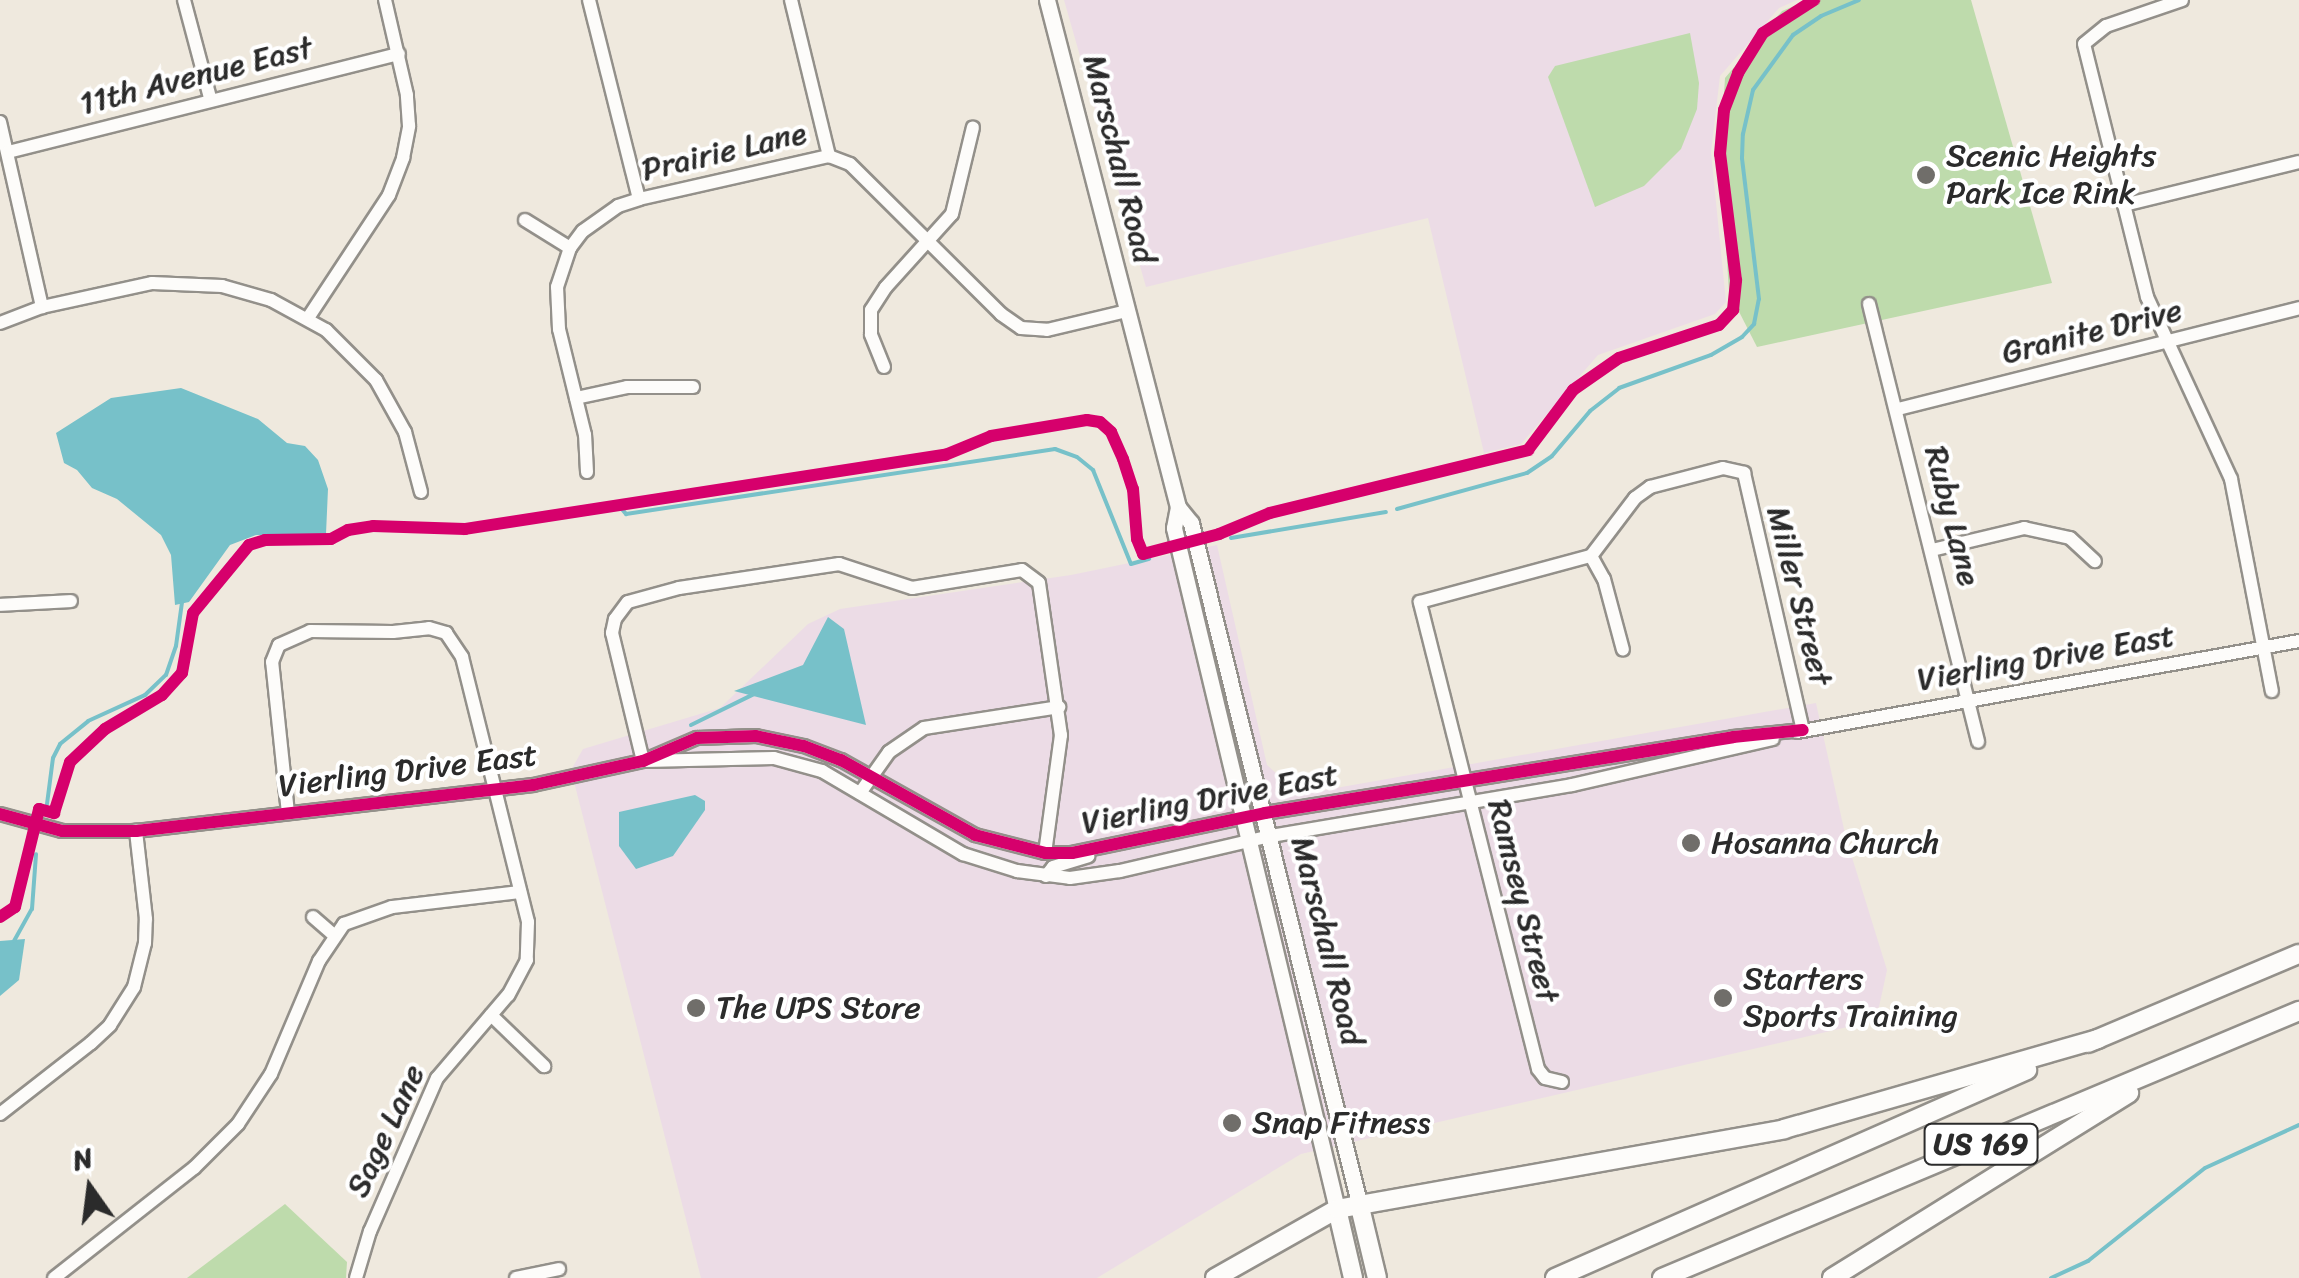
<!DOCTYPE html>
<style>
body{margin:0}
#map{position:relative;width:2299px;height:1278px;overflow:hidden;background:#efe9de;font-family:Sriracha,sans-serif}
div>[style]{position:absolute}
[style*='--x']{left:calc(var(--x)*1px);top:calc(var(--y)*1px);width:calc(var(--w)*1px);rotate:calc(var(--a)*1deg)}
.built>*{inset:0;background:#ecdce6}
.green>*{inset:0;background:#bedbac}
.water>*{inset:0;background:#77c1c9}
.stream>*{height:4px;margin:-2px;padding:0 2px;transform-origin:2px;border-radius:2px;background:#77c1c9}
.roads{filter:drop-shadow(2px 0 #93908a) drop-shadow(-2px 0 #93908a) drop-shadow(0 2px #93908a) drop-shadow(0 -2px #93908a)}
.minor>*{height:12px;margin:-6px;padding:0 6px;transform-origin:6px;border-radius:6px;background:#fdfcfa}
.major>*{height:15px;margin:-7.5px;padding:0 7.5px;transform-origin:7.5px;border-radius:7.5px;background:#fdfcfa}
.highway>*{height:18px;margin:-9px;padding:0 9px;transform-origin:9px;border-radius:9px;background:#fdfcfa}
.cycleway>*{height:12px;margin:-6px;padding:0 6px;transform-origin:6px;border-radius:6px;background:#d6006c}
.dots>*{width:28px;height:28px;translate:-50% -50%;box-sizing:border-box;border:5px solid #fff;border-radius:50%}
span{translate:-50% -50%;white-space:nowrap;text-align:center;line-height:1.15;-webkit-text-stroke:8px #fff;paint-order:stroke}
.shield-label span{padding:2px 8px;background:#fff;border:2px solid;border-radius:8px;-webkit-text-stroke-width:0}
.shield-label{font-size:30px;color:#2b2b2b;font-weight:700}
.street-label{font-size:32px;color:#2b2b2b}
.poi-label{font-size:32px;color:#2b2b2b}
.left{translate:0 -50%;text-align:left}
.north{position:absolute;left:40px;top:1138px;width:100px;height:100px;-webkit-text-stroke:8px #fff;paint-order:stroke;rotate:346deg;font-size:28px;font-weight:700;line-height:40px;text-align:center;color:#2b2b2b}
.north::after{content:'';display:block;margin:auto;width:35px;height:45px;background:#2b2b2b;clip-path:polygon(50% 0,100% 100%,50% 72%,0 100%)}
</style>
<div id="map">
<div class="built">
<div style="clip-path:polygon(1064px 0,1797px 0,1779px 8px,1720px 76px,1711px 152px,1726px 302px,1715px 314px,1598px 355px,1521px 444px,1484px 453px,1428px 218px,1146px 287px)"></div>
<div style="clip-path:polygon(1217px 545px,1267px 765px,1290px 786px,1319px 791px,1816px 703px,1846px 838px,1887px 970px,1879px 1007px,1856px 1025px,1301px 1154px,1097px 1278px,701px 1278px,571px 770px,583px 749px,720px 708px,808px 624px,840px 609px,1071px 575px)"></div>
</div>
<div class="green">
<div style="clip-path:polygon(1809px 0,1971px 0,2052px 283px,1757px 347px,1729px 292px,1720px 154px,1725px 78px,1782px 11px)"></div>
<div style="clip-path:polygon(1690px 33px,1699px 83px,1697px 109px,1681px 149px,1644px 186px,1595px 207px,1548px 77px,1555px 66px)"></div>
<div style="clip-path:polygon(285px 1204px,347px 1262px,346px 1278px,187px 1278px)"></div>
</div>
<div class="water">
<div style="clip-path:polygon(181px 388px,258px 419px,287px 443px,305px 446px,318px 460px,328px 489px,326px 534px,256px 535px,230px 545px,189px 602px,175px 605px,171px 555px,161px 535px,117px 499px,92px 488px,77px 470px,64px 463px,56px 433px,111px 398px)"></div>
<div style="clip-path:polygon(828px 617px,844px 629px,866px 725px,734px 691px,803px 665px)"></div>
<div style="clip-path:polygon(695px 795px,705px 801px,705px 810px,673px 856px,636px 869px,619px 846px,619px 812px)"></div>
<div style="clip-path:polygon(25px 939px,19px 980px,0 996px,0 941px)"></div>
</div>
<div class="stream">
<div style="--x:621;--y:508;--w:8;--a:50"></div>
<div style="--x:626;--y:514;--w:434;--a:-8.6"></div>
<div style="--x:1055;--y:449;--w:23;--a:20"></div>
<div style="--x:1077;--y:457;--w:21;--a:39"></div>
<div style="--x:1093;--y:470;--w:101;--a:68"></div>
<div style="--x:1131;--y:564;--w:19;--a:-16"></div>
<div style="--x:1397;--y:509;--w:135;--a:-15.5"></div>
<div style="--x:1527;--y:473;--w:30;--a:-34"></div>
<div style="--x:1552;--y:456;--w:59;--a:-49.8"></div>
<div style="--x:1590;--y:411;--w:37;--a:-38"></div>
<div style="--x:1619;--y:388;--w:98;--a:-19.7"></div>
<div style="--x:1711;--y:355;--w:36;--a:-30"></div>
<div style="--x:1742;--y:337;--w:18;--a:-47"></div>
<div style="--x:1754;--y:324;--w:25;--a:-79"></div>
<div style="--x:1759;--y:299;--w:142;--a:-96.9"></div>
<div style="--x:1742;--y:158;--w:24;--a:-88"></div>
<div style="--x:1743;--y:134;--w:45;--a:-77.2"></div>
<div style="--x:1753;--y:90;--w:68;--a:-54"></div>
<div style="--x:1793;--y:35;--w:34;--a:-34"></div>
<div style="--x:1821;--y:16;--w:41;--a:-22.8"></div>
<div style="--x:1231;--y:538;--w:157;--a:-9.5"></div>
<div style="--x:691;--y:725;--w:70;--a:-26.2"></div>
<div style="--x:47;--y:804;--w:46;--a:-82.6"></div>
<div style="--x:53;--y:758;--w:16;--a:-63"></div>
<div style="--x:60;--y:744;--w:36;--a:-39"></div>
<div style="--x:88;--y:721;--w:63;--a:-24.5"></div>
<div style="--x:145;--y:695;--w:29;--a:-44"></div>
<div style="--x:166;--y:675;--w:31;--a:-71"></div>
<div style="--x:176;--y:646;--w:44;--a:-82.2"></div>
<div style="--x:14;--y:941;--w:37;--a:-61"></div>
<div style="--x:32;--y:909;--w:55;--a:-85.8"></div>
<div style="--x:2051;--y:1278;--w:41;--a:-24.7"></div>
<div style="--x:2088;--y:1261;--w:149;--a:-38.5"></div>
<div style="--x:2205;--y:1168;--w:103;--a:-24.6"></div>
</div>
<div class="roads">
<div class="minor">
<div style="--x:184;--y:0;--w:101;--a:75.1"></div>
<div style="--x:589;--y:0;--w:205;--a:75.9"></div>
<div style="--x:791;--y:0;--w:161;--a:76.3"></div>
<div style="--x:2182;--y:0;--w:80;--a:161.1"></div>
<div style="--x:2106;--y:26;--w:28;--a:141"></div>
<div style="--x:2084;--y:44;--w:261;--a:76"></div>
<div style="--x:2147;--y:297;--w:200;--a:65.2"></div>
<div style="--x:2231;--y:479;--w:216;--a:79.1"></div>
<div style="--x:0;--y:122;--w:190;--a:77.2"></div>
<div style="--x:8;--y:152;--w:403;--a:-14.1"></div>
<div style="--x:2124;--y:205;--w:180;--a:-13.8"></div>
<div style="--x:525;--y:220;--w:53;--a:31.9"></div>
<div style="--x:1869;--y:304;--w:451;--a:76"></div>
<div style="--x:308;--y:318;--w:147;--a:-56.6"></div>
<div style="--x:389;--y:195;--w:40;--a:-69"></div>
<div style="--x:403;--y:158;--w:33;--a:-79"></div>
<div style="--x:409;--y:126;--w:31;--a:-94"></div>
<div style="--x:407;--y:95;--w:98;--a:-103"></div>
<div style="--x:0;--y:323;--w:45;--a:-20.9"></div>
<div style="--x:42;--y:307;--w:113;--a:-12.3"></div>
<div style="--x:152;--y:283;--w:70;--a:2.5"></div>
<div style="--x:222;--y:286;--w:51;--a:15.9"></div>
<div style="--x:271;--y:300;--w:63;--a:28.6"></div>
<div style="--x:326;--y:330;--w:71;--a:45"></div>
<div style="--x:376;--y:380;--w:60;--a:60.9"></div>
<div style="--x:405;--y:432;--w:62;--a:75.1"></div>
<div style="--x:884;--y:367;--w:35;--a:-112"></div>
<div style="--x:871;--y:334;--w:24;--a:-90"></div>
<div style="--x:871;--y:310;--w:27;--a:-57"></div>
<div style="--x:886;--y:287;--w:98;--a:-47.9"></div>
<div style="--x:952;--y:214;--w:89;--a:-76.4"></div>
<div style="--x:576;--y:398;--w:52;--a:-12.2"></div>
<div style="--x:627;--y:387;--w:66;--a:0"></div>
<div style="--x:1898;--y:409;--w:414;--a:-14.1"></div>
<div style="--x:587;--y:472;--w:37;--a:-93"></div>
<div style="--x:585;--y:435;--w:109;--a:-103.8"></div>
<div style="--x:559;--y:329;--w:42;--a:-92.7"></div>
<div style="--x:557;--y:287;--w:41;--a:-71.6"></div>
<div style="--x:570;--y:248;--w:21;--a:-53"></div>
<div style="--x:583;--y:231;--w:43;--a:-35.5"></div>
<div style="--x:618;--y:206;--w:22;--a:-18"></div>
<div style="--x:639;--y:199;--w:195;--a:-12.8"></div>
<div style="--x:829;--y:156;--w:22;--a:21"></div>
<div style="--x:850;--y:164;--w:213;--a:44.8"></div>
<div style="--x:1001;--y:314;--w:24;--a:35"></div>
<div style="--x:1021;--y:328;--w:26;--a:4"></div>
<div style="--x:1047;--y:330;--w:82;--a:-13.4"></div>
<div style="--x:1932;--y:550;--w:95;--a:-13.4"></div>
<div style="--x:2024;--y:528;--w:47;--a:12.3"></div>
<div style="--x:2070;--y:538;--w:34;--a:43"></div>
<div style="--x:1591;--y:556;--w:26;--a:61"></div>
<div style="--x:1604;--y:579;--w:73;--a:75"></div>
<div style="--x:0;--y:605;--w:71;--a:-3.2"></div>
<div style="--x:1797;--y:732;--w:510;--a:-10.27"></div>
<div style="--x:643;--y:761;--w:132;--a:-103.6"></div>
<div style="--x:612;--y:633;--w:14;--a:-78"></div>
<div style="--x:615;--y:619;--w:21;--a:-53"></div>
<div style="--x:628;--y:602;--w:53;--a:-15.4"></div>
<div style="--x:679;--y:588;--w:162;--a:-8.5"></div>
<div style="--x:839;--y:564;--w:77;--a:18.2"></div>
<div style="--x:912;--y:588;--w:111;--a:-9.3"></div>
<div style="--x:1022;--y:570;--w:21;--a:37"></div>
<div style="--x:1039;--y:583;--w:154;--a:81.8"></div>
<div style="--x:1061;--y:735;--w:119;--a:97.7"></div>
<div style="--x:645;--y:761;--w:129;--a:-1.3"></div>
<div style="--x:774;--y:758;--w:50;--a:15.2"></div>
<div style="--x:822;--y:771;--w:164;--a:30.5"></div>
<div style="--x:963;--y:854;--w:57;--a:17.5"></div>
<div style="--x:1017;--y:871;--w:53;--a:7.5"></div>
<div style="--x:1070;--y:878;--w:50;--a:-8"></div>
<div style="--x:1120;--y:871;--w:155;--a:-13.1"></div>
<div style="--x:1271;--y:836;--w:305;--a:-9.6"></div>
<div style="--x:1572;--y:785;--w:206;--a:-12.9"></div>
<div style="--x:860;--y:793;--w:50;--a:-54.7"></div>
<div style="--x:889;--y:752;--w:42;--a:-34.4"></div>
<div style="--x:924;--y:728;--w:137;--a:-8.8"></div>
<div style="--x:288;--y:813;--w:152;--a:-96"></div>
<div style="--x:272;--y:662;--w:18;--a:-68"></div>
<div style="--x:279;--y:645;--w:34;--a:-24"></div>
<div style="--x:310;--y:631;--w:83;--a:0.7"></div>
<div style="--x:393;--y:632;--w:36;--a:-6"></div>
<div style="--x:429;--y:628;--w:18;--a:16"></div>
<div style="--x:446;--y:633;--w:29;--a:56"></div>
<div style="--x:462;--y:657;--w:273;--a:76"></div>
<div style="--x:528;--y:922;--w:38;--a:92"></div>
<div style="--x:527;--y:960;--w:40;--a:118"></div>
<div style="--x:508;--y:995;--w:109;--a:130.5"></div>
<div style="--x:437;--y:1078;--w:167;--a:113.6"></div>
<div style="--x:370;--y:1231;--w:49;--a:106.6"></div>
<div style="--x:0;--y:814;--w:64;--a:15.3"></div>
<div style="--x:62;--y:831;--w:74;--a:0"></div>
<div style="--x:136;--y:831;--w:400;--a:-6.6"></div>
<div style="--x:533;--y:785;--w:113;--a:-12.3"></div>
<div style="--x:643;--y:761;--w:59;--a:-23.1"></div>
<div style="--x:697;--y:738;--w:59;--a:-1.9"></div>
<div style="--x:756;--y:736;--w:49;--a:11.8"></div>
<div style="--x:804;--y:746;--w:40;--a:21"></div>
<div style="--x:841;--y:760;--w:154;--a:29.2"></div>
<div style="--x:975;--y:835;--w:72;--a:14.4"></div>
<div style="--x:1045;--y:853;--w:27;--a:0"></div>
<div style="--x:1072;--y:853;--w:197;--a:-11.7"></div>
<div style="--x:1265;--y:813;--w:474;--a:-9.2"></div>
<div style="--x:1733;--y:737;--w:70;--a:-5.7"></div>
<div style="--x:1046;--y:876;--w:11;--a:-52"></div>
<div style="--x:1053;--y:867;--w:37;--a:-17"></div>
<div style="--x:313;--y:917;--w:28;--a:41"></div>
<div style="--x:491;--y:1015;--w:74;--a:43.9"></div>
<div style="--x:1562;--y:1082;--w:17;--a:-167"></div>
<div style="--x:1545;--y:1078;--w:11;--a:-128"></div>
<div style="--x:1538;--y:1069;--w:482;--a:-104.2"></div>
<div style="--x:1420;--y:602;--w:177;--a:-15.1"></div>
<div style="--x:1591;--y:556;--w:73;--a:-52.8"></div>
<div style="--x:1635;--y:498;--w:19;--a:-36"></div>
<div style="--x:1650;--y:487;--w:75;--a:-14.6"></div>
<div style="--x:1723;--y:468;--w:22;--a:13"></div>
<div style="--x:1744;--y:473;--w:264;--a:77.1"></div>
<div style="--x:0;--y:1114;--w:115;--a:-38"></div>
<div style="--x:91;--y:1043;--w:26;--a:-43"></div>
<div style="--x:110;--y:1025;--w:45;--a:-57.7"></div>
<div style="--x:134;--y:987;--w:45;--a:-76"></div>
<div style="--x:145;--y:943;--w:24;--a:-88"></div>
<div style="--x:146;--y:919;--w:89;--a:-96.5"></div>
<div style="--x:54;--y:1278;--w:178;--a:-38.2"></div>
<div style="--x:194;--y:1168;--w:62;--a:-45"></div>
<div style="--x:238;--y:1124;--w:60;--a:-56.6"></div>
<div style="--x:271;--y:1074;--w:123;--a:-67"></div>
<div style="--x:319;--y:961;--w:45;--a:-56"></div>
<div style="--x:344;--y:924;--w:51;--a:-19.5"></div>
<div style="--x:392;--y:907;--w:129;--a:-6.7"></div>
<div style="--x:516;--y:1278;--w:44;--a:-11.8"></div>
</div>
<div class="major">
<div style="--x:1047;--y:0;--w:524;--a:75.51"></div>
<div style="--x:1178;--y:507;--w:21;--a:51"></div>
<div style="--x:1191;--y:523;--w:700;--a:76.12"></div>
<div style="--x:1178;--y:507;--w:21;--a:101"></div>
<div style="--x:1174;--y:528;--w:700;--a:76.54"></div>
</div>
<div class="highway">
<div style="--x:2088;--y:1043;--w:229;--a:-22.9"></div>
<div style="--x:1359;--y:1203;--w:77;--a:76.5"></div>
<div style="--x:1337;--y:1209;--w:71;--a:76.9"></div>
<div style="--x:1215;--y:1278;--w:140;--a:-29.5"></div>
<div style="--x:1337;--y:1209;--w:454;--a:-10.1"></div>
<div style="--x:1784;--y:1129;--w:327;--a:-16"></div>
<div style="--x:1555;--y:1278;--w:516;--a:-23.78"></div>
<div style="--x:1662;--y:1278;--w:691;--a:-22.74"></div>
<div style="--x:1832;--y:1278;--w:350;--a:-31.9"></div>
</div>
</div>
<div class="cycleway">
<div style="--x:0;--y:814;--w:64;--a:15.3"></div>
<div style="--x:62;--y:831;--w:74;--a:0"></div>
<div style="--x:136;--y:831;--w:400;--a:-6.6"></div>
<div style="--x:533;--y:785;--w:113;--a:-12.3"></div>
<div style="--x:643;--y:761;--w:59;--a:-23.1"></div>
<div style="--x:697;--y:738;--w:59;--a:-1.9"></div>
<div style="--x:756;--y:736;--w:49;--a:11.8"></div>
<div style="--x:804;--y:746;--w:40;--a:21"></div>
<div style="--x:841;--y:760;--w:154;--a:29.2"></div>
<div style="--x:975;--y:835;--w:72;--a:14.4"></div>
<div style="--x:1045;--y:853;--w:27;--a:0"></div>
<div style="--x:1072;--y:853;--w:197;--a:-11.7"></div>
<div style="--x:1265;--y:813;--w:474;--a:-9.2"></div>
<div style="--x:1733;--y:737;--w:70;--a:-5.7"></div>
<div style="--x:0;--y:917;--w:18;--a:-34"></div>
<div style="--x:15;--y:907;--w:101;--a:-76.2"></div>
<div style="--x:39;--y:809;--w:16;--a:15"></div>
<div style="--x:54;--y:813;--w:53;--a:-72.6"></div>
<div style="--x:70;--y:762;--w:48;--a:-43.3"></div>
<div style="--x:105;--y:729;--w:66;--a:-30.8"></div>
<div style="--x:162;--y:695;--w:30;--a:-48"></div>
<div style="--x:182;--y:673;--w:61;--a:-79.6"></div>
<div style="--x:193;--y:613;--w:88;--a:-50.5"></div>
<div style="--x:249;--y:545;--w:17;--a:-17"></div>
<div style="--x:265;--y:540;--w:66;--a:-0.9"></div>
<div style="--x:331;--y:539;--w:19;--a:-28"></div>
<div style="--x:348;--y:530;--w:25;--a:-9"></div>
<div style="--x:373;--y:526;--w:92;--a:1.9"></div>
<div style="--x:465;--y:529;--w:486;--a:-8.8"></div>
<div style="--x:945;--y:455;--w:50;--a:-22.4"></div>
<div style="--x:991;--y:436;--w:97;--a:-9.5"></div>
<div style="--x:1087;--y:420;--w:13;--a:9"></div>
<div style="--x:1100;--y:422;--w:15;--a:42"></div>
<div style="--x:1111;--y:432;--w:30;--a:66"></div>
<div style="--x:1123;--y:459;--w:32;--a:72"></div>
<div style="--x:1133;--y:489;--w:50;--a:85.4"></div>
<div style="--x:1137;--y:539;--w:16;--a:68"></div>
<div style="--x:1143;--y:554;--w:79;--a:-14.7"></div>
<div style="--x:1219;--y:534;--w:55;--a:-22.4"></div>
<div style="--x:1270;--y:513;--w:266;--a:-13.7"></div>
<div style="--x:1528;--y:450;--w:75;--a:-53.1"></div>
<div style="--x:1573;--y:390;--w:56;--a:-34.8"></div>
<div style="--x:1619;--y:358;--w:105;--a:-18.3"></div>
<div style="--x:1719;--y:325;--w:21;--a:-47"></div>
<div style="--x:1733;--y:310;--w:30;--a:-84"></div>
<div style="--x:1736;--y:280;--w:127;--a:-97.2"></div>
<div style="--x:1720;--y:154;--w:44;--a:-84.8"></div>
<div style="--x:1724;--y:110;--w:40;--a:-69"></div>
<div style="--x:1738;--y:73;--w:47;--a:-58"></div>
<div style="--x:1763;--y:33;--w:61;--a:-32.9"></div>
</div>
<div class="dots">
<div style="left:1926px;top:175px;background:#706e6a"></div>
<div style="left:1691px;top:843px;background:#706e6a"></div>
<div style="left:1723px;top:998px;background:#706e6a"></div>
<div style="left:696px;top:1008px;background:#706e6a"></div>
<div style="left:1232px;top:1123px;background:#706e6a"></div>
</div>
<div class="shield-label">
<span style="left:1981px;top:1144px">US 169</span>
</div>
<div class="street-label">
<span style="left:196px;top:76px;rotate:-14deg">11th Avenue East</span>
<span style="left:724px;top:152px;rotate:-13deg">Prairie Lane</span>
<span style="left:1119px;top:159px;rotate:76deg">Marschall Road</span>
<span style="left:2092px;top:332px;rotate:-14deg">Granite Drive</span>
<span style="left:1952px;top:516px;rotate:76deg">Ruby Lane</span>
<span style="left:1799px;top:596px;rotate:76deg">Miller Street</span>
<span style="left:2046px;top:658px;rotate:-10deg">Vierling Drive East</span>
<span style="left:408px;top:771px;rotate:-7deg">Vierling Drive East</span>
<span style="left:1210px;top:799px;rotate:-11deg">Vierling Drive East</span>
<span style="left:1523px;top:901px;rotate:76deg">Ramsey Street</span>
<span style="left:1327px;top:941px;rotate:76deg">Marschall Road</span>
<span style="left:386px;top:1131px;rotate:-65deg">Sage Lane</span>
</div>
<div class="poi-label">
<span class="left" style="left:1946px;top:175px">Scenic Heights<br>Park Ice Rink</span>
<span class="left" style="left:1711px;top:843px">Hosanna Church</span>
<span class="left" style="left:1743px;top:998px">Starters<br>Sports Training</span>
<span class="left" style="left:716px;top:1008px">The UPS Store</span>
<span class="left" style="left:1252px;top:1123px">Snap Fitness</span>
</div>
<div class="north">N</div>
</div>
